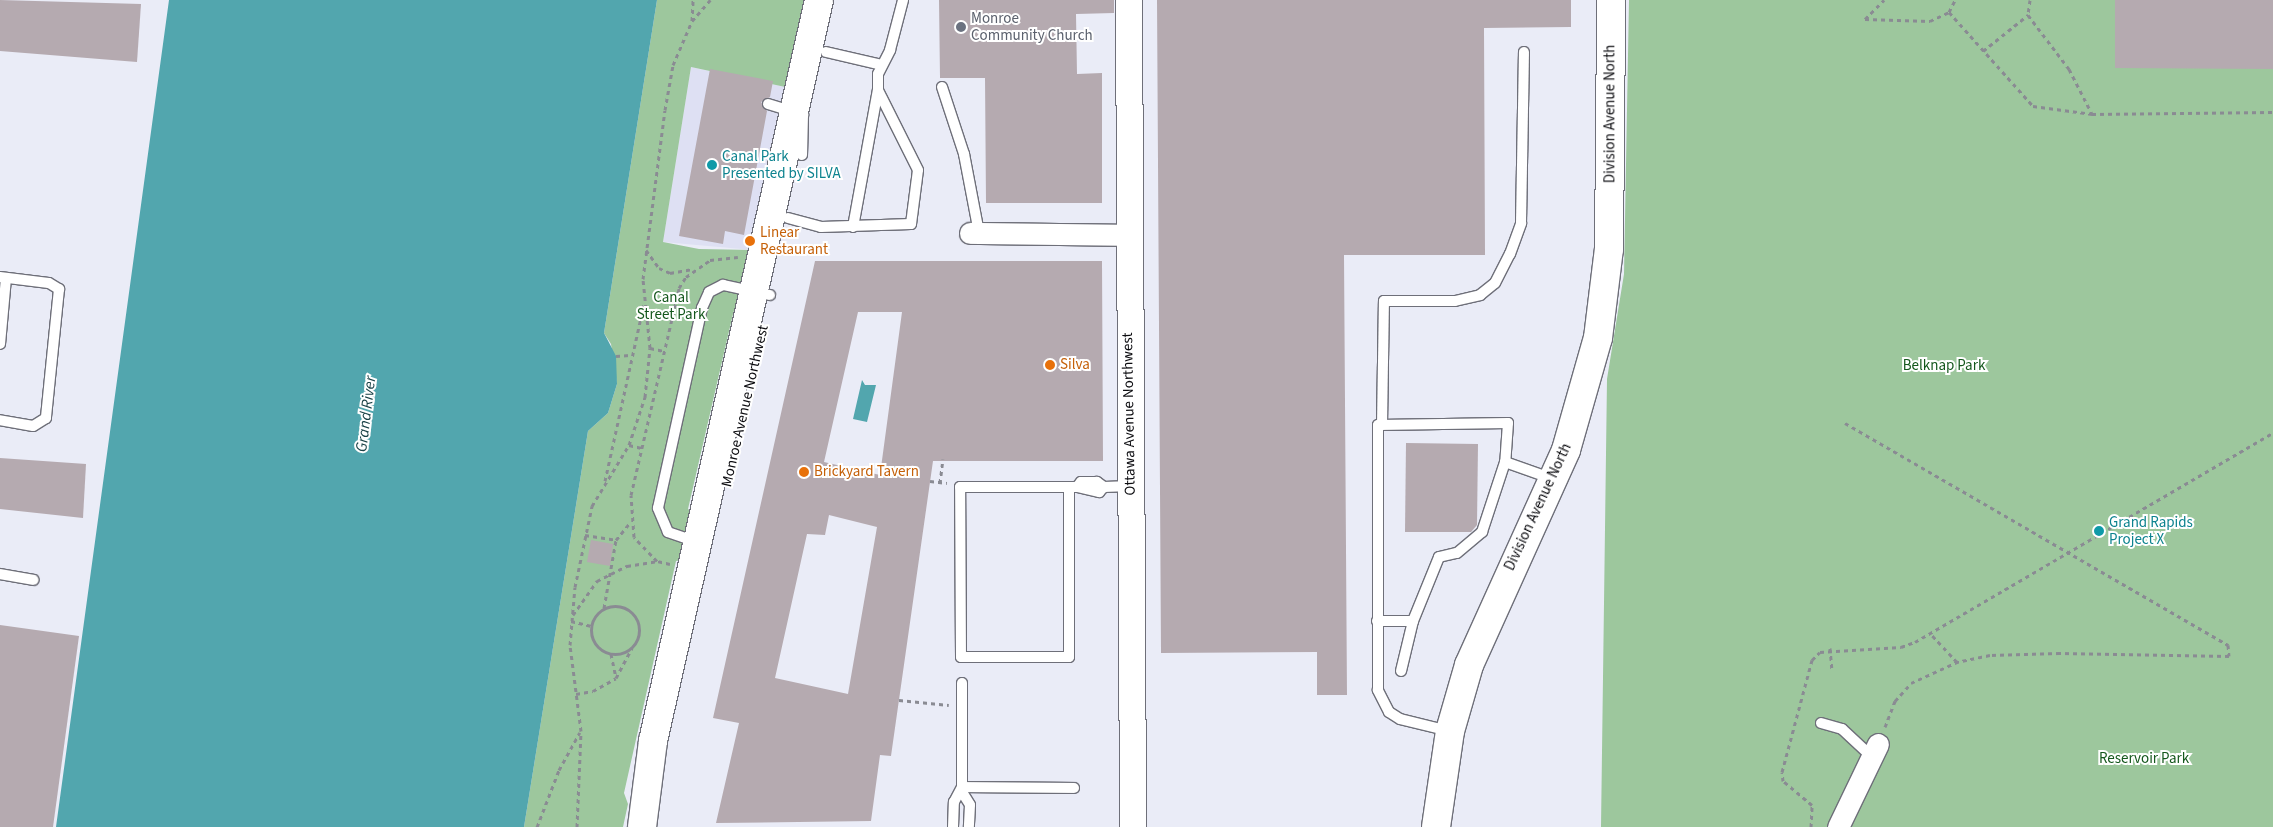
<!DOCTYPE html>
<style>
body{margin:0}
#map{position:relative;width:2273px;height:827px;overflow:hidden;background:#eaecf7;font-family:"Source Sans 3",sans-serif}
div>[style]{position:absolute}
[style*='--x']{left:calc(var(--x)*1px);top:calc(var(--y)*1px);width:calc(var(--w)*1px);rotate:calc(var(--a)*1deg)}
.built>*{inset:0;background:#dee0f3}
.green>*{inset:0;background:#9dc79d}
.water>*{inset:0;background:#52a6ae}
.building>*{inset:0;background:#b5aab0}
.path>*{height:3px;margin-top:-1.5px;transform-origin:0;background:repeating-linear-gradient(90deg,#8a8b93 0 4px,transparent 0 8px)}
.path>.ring{margin:-1.5px;padding:0;box-sizing:content-box;background:none;border:3px solid #8a8b93;border-radius:50%}
.roads{filter:drop-shadow(1px 0 #6e6f79) drop-shadow(-1px 0 #6e6f79) drop-shadow(0 1px #6e6f79) drop-shadow(0 -1px #6e6f79)}
.service>*{height:10px;margin:-5px;padding:0 5px;transform-origin:5px;border-radius:5px;background:#fff}
.minor>*{height:21px;margin:-10.5px;padding:0 10.5px;transform-origin:10.5px;border-radius:10.5px;background:#fff}
.tertiary>*{height:26px;margin:-13px;padding:0 13px;transform-origin:13px;border-radius:13px;background:#fff}
.secondary>*{height:28px;margin:-14px;padding:0 14px;transform-origin:14px;border-radius:14px;background:#fff}
.primary>*{height:28px;margin:-14px;padding:0 14px;transform-origin:14px;border-radius:14px;background:#fff}
.dots>*{width:14px;height:14px;translate:-50% -50%;box-sizing:border-box;border:2px solid #fff;border-radius:50%}
span{translate:-50% -50%;white-space:nowrap;text-align:center;line-height:1.15;-webkit-text-stroke:4px #fff;paint-order:stroke}
.worship-label{font-size:15px;color:#5b616d}
.left{translate:0 -50%;text-align:left}
.street-label{font-size:15px;color:#0c0c10}
.culture-label{font-size:15px;color:#0d838f}
.food-label{font-size:15px;color:#c56008}
.park-label{font-size:15px;color:#14571c}
.water-label{font-size:16px;color:#194145;font-style:italic}
</style>
<div id="map">
<div class="built">
<div style="clip-path:polygon(691px 67px,790px 88px,753px 250px,663px 242px)"></div>
</div>
<div class="green">
<div style="clip-path:polygon(657px 0,810px 0,790px 88px,691px 67px,663px 242px,699px 249px,753px 250px,733px 314px,688px 509px,693px 513px,683px 560px,676px 561px,624px 793px,628px 804px,623px 827px,524px 827px,588px 431px,608px 413px,617px 384px,611px 344px,604px 333px)"></div>
<div style="clip-path:polygon(1629px 0,2273px 0,2273px 827px,1601px 827px,1607px 379px,1624px 274px)"></div>
</div>
<div class="water">
<div style="clip-path:polygon(169px 0,657px 0,604px 333px,616px 356px,617px 384px,608px 413px,588px 431px,524px 827px,56px 827px)"></div>
<div style="clip-path:polygon(862px 380px,865px 385px,876px 385px,867px 422px,853px 419px)"></div>
</div>
<div class="building">
<div style="clip-path:polygon(0 0,141px 4px,137px 62px,0 51px)"></div>
<div style="clip-path:polygon(939px 0,1114px 0,1114px 13px,1076px 14px,1077px 74px,1102px 73px,1102px 203px,986px 203px,985px 78px,940px 78px)"></div>
<div style="clip-path:polygon(1157px 0,1571px 0,1571px 27px,1484px 28px,1485px 255px,1344px 255px,1347px 695px,1317px 695px,1317px 652px,1161px 653px)"></div>
<div style="clip-path:polygon(2115px 0,2273px 0,2273px 69px,2115px 68px)"></div>
<div style="clip-path:polygon(710px 69px,773px 81px,770px 97px,761px 102px,767px 111px,744px 235px,725px 231px,723px 244px,679px 236px)"></div>
<div style="clip-path:polygon(evenodd,815px 261px,1102px 261px,1103px 461px,933px 461px,891px 756px,880px 755px,871px 821px,716px 823px,739px 723px,713px 718px,815px 261px,858px 312px,902px 312px,880px 475px,824px 462px,858px 312px,815px 261px,829px 515px,877px 527px,848px 694px,775px 678px,807px 534px,825px 535px,829px 515px)"></div>
<div style="clip-path:polygon(1406px 443px,1478px 444px,1477px 525px,1471px 532px,1405px 532px)"></div>
<div style="clip-path:polygon(0 458px,86px 464px,83px 518px,0 509px)"></div>
<div style="clip-path:polygon(591px 540px,613px 544px,610px 566px,587px 562px)"></div>
<div style="clip-path:polygon(0 625px,79px 636px,53px 827px,0 827px)"></div>
</div>
<div class="path">
<div style="--x:2030;--y:0;--w:15;--a:98"></div>
<div style="--x:2028;--y:15;--w:68;--a:52.8"></div>
<div style="--x:2069;--y:69;--w:51;--a:62.9"></div>
<div style="--x:2092;--y:114;--w:181;--a:-0.6"></div>
<div style="--x:1949;--y:12;--w:126;--a:48.2"></div>
<div style="--x:2033;--y:106;--w:60;--a:7.7"></div>
<div style="--x:1865;--y:19;--w:65;--a:1.8"></div>
<div style="--x:1930;--y:21;--w:21;--a:-25"></div>
<div style="--x:1949;--y:12;--w:13;--a:-63"></div>
<div style="--x:1865;--y:19;--w:27;--a:-45"></div>
<div style="--x:692;--y:21;--w:21;--a:-87"></div>
<div style="--x:1983;--y:51;--w:58;--a:-38.7"></div>
<div style="--x:646;--y:250;--w:22;--a:54"></div>
<div style="--x:659;--y:268;--w:12;--a:24"></div>
<div style="--x:670;--y:273;--w:23;--a:-10"></div>
<div style="--x:650;--y:348;--w:14;--a:12"></div>
<div style="--x:616;--y:356;--w:14;--a:-4"></div>
<div style="--x:1845;--y:423;--w:443;--a:30.1"></div>
<div style="--x:2228;--y:645;--w:11;--a:85"></div>
<div style="--x:2229;--y:656;--w:169;--a:-179"></div>
<div style="--x:2060;--y:653;--w:70;--a:178.4"></div>
<div style="--x:1990;--y:655;--w:34;--a:168"></div>
<div style="--x:1957;--y:662;--w:38;--a:-133"></div>
<div style="--x:629;--y:445;--w:13;--a:13"></div>
<div style="--x:605;--y:481;--w:181;--a:-77.6"></div>
<div style="--x:930;--y:481;--w:17;--a:7"></div>
<div style="--x:940;--y:483;--w:24;--a:-83"></div>
<div style="--x:585;--y:535;--w:31;--a:9"></div>
<div style="--x:670;--y:564;--w:13;--a:-167"></div>
<div style="--x:657;--y:561;--w:33;--a:-134"></div>
<div style="--x:634;--y:537;--w:42;--a:-94.1"></div>
<div style="--x:631;--y:495;--w:212;--a:-76.9"></div>
<div style="--x:679;--y:288;--w:13;--a:-58"></div>
<div style="--x:686;--y:277;--w:29;--a:-35"></div>
<div style="--x:710;--y:260;--w:28;--a:-6"></div>
<div class="ring" style="left:591px;top:606px;width:45px;height:45px"></div>
<div style="--x:604;--y:608;--w:69;--a:-80"></div>
<div style="--x:616;--y:540;--w:22;--a:-51"></div>
<div style="--x:573;--y:615;--w:42;--a:-54.8"></div>
<div style="--x:597;--y:581;--w:34;--a:-27"></div>
<div style="--x:627;--y:566;--w:30;--a:-9"></div>
<div style="--x:571;--y:621;--w:21;--a:14"></div>
<div style="--x:1830;--y:648;--w:21;--a:85"></div>
<div style="--x:611;--y:654;--w:24;--a:78"></div>
<div style="--x:576;--y:694;--w:17;--a:-10"></div>
<div style="--x:593;--y:691;--w:26;--a:-29"></div>
<div style="--x:616;--y:678;--w:34;--a:-62"></div>
<div style="--x:899;--y:700;--w:50;--a:5.7"></div>
<div style="--x:1885;--y:727;--w:28;--a:-69"></div>
<div style="--x:1895;--y:701;--w:24;--a:-48"></div>
<div style="--x:1911;--y:683;--w:51;--a:-24.5"></div>
<div style="--x:537;--y:827;--w:61;--a:-68.9"></div>
<div style="--x:559;--y:770;--w:43;--a:-61.1"></div>
<div style="--x:577;--y:827;--w:96;--a:-87.6"></div>
<div style="--x:581;--y:731;--w:87;--a:-97.3"></div>
<div style="--x:570;--y:645;--w:58;--a:-85.1"></div>
<div style="--x:575;--y:587;--w:83;--a:-78.1"></div>
<div style="--x:592;--y:506;--w:71;--a:-58.8"></div>
<div style="--x:629;--y:445;--w:51;--a:-71.6"></div>
<div style="--x:645;--y:397;--w:49;--a:-84.2"></div>
<div style="--x:650;--y:348;--w:69;--a:-95.8"></div>
<div style="--x:643;--y:279;--w:170;--a:-82.6"></div>
<div style="--x:665;--y:110;--w:46;--a:-79.9"></div>
<div style="--x:673;--y:65;--w:48;--a:-66.6"></div>
<div style="--x:692;--y:21;--w:28;--a:-49"></div>
<div style="--x:1811;--y:827;--w:22;--a:-87"></div>
<div style="--x:1812;--y:805;--w:38;--a:-140"></div>
<div style="--x:1783;--y:781;--w:9;--a:-96"></div>
<div style="--x:1782;--y:772;--w:116;--a:-75"></div>
<div style="--x:1812;--y:660;--w:11;--a:-45"></div>
<div style="--x:1820;--y:652;--w:81;--a:-3.5"></div>
<div style="--x:1901;--y:647;--w:15;--a:-20"></div>
<div style="--x:1915;--y:642;--w:415;--a:-30.3"></div>
</div>
<div class="roads">
<div class="service">
<div style="--x:826;--y:52;--w:57;--a:13.1"></div>
<div style="--x:942;--y:87;--w:71;--a:71.8"></div>
<div style="--x:964;--y:154;--w:80;--a:79.2"></div>
<div style="--x:768;--y:104;--w:37;--a:17"></div>
<div style="--x:803;--y:115;--w:40;--a:91.4"></div>
<div style="--x:788;--y:218;--w:34;--a:15"></div>
<div style="--x:821;--y:227;--w:90;--a:-1.9"></div>
<div style="--x:911;--y:224;--w:54;--a:-82.6"></div>
<div style="--x:918;--y:170;--w:89;--a:-116.6"></div>
<div style="--x:878;--y:90;--w:16;--a:-90"></div>
<div style="--x:878;--y:74;--w:27;--a:-63"></div>
<div style="--x:890;--y:50;--w:52;--a:-75.4"></div>
<div style="--x:853;--y:227;--w:139;--a:-79.7"></div>
<div style="--x:0;--y:277;--w:49;--a:7"></div>
<div style="--x:49;--y:283;--w:12;--a:31"></div>
<div style="--x:59;--y:289;--w:130;--a:95.8"></div>
<div style="--x:46;--y:418;--w:15;--a:148"></div>
<div style="--x:33;--y:426;--w:34;--a:-170"></div>
<div style="--x:0;--y:344;--w:66;--a:-84.8"></div>
<div style="--x:1382;--y:425;--w:124;--a:-89.1"></div>
<div style="--x:1384;--y:301;--w:71;--a:0"></div>
<div style="--x:1455;--y:301;--w:26;--a:-13"></div>
<div style="--x:1480;--y:295;--w:19;--a:-39"></div>
<div style="--x:1495;--y:283;--w:33;--a:-63"></div>
<div style="--x:1510;--y:254;--w:33;--a:-70"></div>
<div style="--x:1521;--y:223;--w:171;--a:-89"></div>
<div style="--x:1069;--y:487;--w:170;--a:90"></div>
<div style="--x:1069;--y:657;--w:108;--a:180"></div>
<div style="--x:961;--y:657;--w:170;--a:-90.3"></div>
<div style="--x:960;--y:487;--w:117;--a:0"></div>
<div style="--x:1104;--y:487;--w:9;--a:-144"></div>
<div style="--x:1097;--y:482;--w:16;--a:180"></div>
<div style="--x:1081;--y:482;--w:6;--a:129"></div>
<div style="--x:1077;--y:487;--w:23;--a:13"></div>
<div style="--x:1099;--y:492;--w:7;--a:-45"></div>
<div style="--x:1104;--y:487;--w:26;--a:-2"></div>
<div style="--x:697;--y:542;--w:31;--a:-161"></div>
<div style="--x:668;--y:532;--w:26;--a:-113"></div>
<div style="--x:658;--y:508;--w:205;--a:-77.6"></div>
<div style="--x:702;--y:308;--w:17;--a:-66"></div>
<div style="--x:709;--y:292;--w:16;--a:-27"></div>
<div style="--x:723;--y:285;--w:48;--a:12"></div>
<div style="--x:0;--y:574;--w:34;--a:10"></div>
<div style="--x:1377;--y:621;--w:36;--a:0"></div>
<div style="--x:1413;--y:621;--w:69;--a:-67.9"></div>
<div style="--x:1439;--y:557;--w:18;--a:-13"></div>
<div style="--x:1457;--y:553;--w:33;--a:-40"></div>
<div style="--x:1482;--y:532;--w:74;--a:-71.8"></div>
<div style="--x:1401;--y:671;--w:51;--a:-76.5"></div>
<div style="--x:1821;--y:723;--w:22;--a:16"></div>
<div style="--x:1842;--y:729;--w:40;--a:43"></div>
<div style="--x:1449;--y:731;--w:50;--a:-166.2"></div>
<div style="--x:1400;--y:719;--w:13;--a:-148"></div>
<div style="--x:1389;--y:712;--w:25;--a:-117"></div>
<div style="--x:1378;--y:690;--w:265;--a:-90"></div>
<div style="--x:1378;--y:425;--w:130;--a:-0.9"></div>
<div style="--x:1508;--y:423;--w:39;--a:94"></div>
<div style="--x:1505;--y:462;--w:51;--a:19.5"></div>
<div style="--x:962;--y:787;--w:104;--a:-90"></div>
<div style="--x:962;--y:792;--w:15;--a:58"></div>
<div style="--x:970;--y:805;--w:22;--a:93"></div>
<div style="--x:953;--y:827;--w:25;--a:-88"></div>
<div style="--x:954;--y:802;--w:17;--a:-62"></div>
<div style="--x:962;--y:787;--w:112;--a:0.5"></div>
</div>
<div class="minor">
<div style="--x:970;--y:233;--w:158;--a:0.7"></div>
<div style="--x:1838;--y:827;--w:92;--a:-64.3"></div>
</div>
<div class="tertiary">
<div style="--x:1129;--y:0;--w:827;--a:89.72"></div>
</div>
<div class="secondary">
<div style="--x:642;--y:827;--w:87;--a:-82.7"></div>
<div style="--x:653;--y:741;--w:759;--a:-77.37"></div>
</div>
<div class="primary">
<div style="--x:1436;--y:827;--w:97;--a:-81.7"></div>
<div style="--x:1450;--y:731;--w:69;--a:-73.9"></div>
<div style="--x:1469;--y:665;--w:236;--a:-65.7"></div>
<div style="--x:1566;--y:450;--w:116;--a:-74.1"></div>
<div style="--x:1598;--y:338;--w:90;--a:-83"></div>
<div style="--x:1609;--y:249;--w:249;--a:-89.5"></div>
</div>
</div>
<div class="dots">
<div style="left:961px;top:27px;background:#6b7280"></div>
<div style="left:712px;top:165px;background:#0f9aa8"></div>
<div style="left:750px;top:241px;background:#e8710a"></div>
<div style="left:1050px;top:365px;background:#e8710a"></div>
<div style="left:804px;top:472px;background:#e8710a"></div>
<div style="left:2099px;top:531px;background:#0f9aa8"></div>
</div>
<div class="worship-label">
<span class="left" style="left:971px;top:27px">Monroe<br>Community Church</span>
</div>
<div class="street-label">
<span style="left:1610px;top:114px;rotate:-90deg">Division Avenue North</span>
<span style="left:745px;top:406px;rotate:-77deg">Monroe Avenue Northwest</span>
<span style="left:1129px;top:414px;rotate:-91deg">Ottawa Avenue Northwest</span>
<span style="left:1538px;top:507px;rotate:-65deg">Division Avenue North</span>
</div>
<div class="culture-label">
<span class="left" style="left:722px;top:165px">Canal Park<br>Presented by SILVA</span>
<span class="left" style="left:2109px;top:531px">Grand Rapids<br>Project X</span>
</div>
<div class="food-label">
<span class="left" style="left:760px;top:241px">Linear<br>Restaurant</span>
<span class="left" style="left:1060px;top:365px">Silva</span>
<span class="left" style="left:814px;top:472px">Brickyard Tavern</span>
</div>
<div class="park-label">
<span style="left:671px;top:306px">Canal<br>Street Park</span>
<span style="left:1944px;top:366px">Belknap Park</span>
<span style="left:2144px;top:759px">Reservoir Park</span>
</div>
<div class="water-label">
<span style="left:366px;top:414px;rotate:-83deg">Grand River</span>
</div>
</div>
